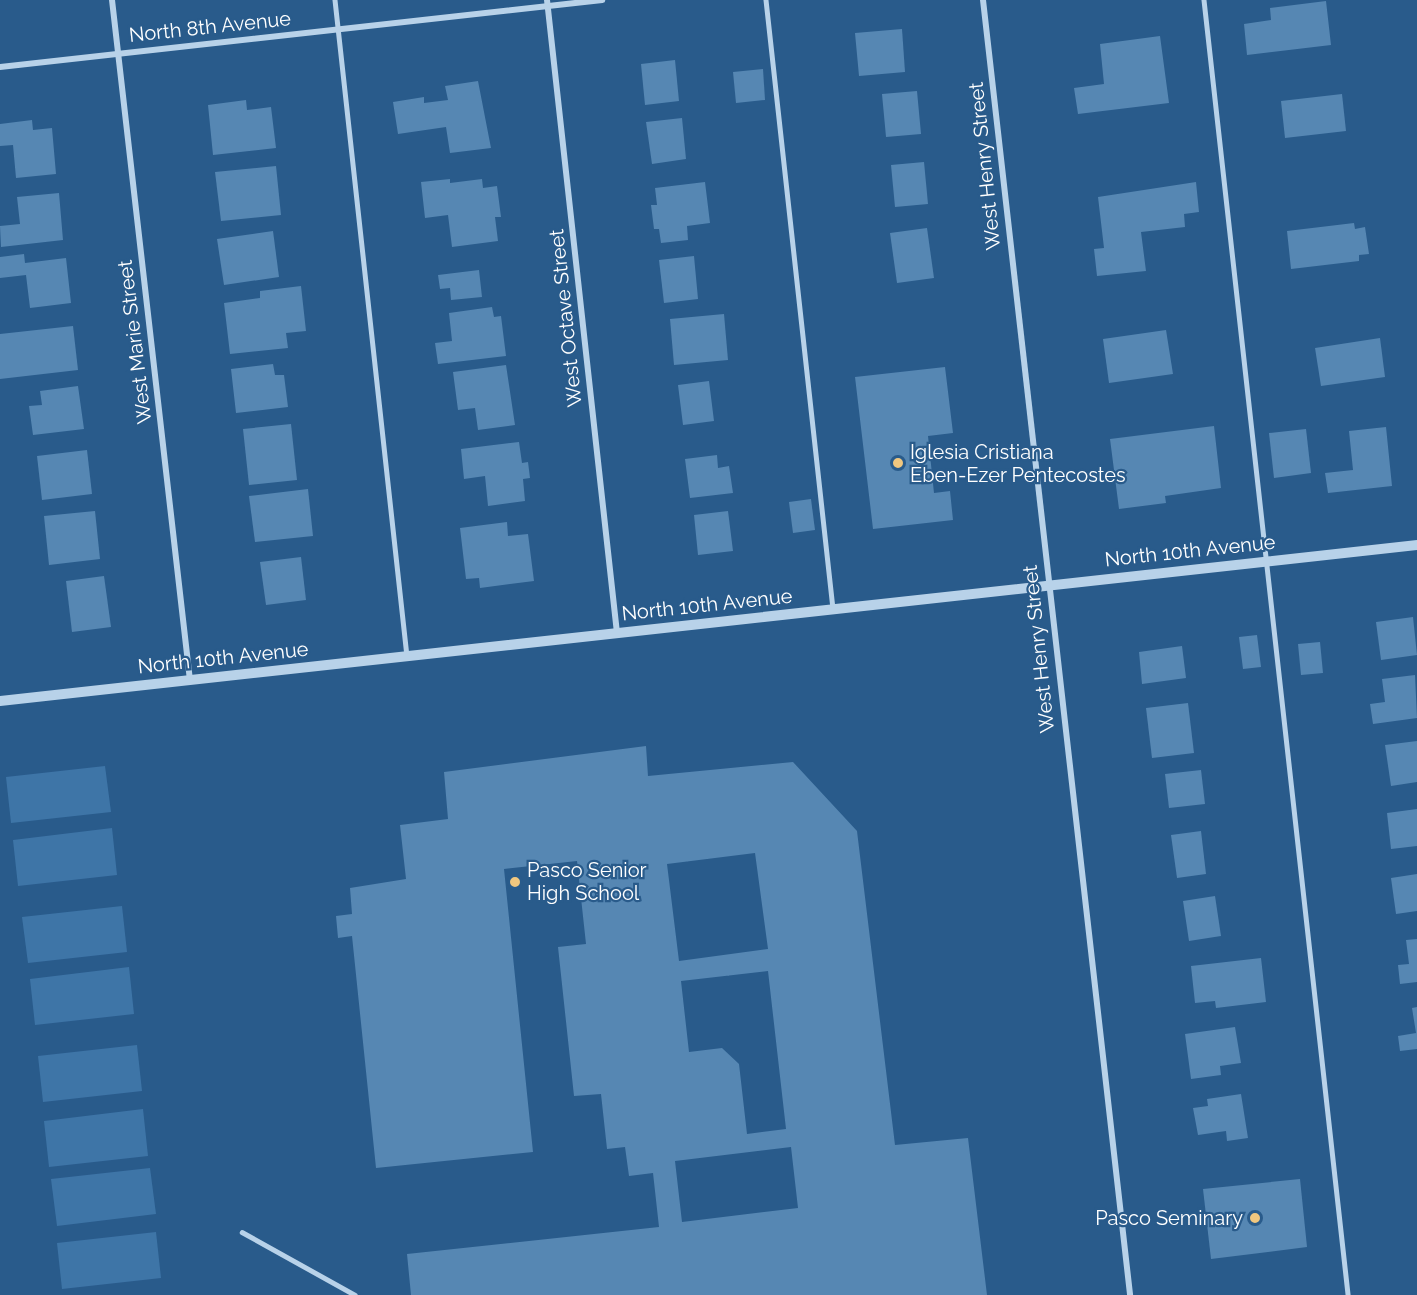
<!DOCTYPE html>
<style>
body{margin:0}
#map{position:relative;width:1417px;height:1295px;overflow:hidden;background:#295b8b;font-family:Raleway,sans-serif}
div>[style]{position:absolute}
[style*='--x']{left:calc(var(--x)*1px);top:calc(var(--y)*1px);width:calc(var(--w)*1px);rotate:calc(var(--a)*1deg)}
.green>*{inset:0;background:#3e75a7}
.building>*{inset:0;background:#5687b3}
.service>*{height:4.5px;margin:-2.25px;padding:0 2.25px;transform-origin:2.25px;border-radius:2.25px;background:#b8d2e9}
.minor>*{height:6px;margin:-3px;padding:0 3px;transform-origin:3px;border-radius:3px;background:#b8d2e9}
.tertiary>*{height:10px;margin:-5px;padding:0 5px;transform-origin:5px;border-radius:5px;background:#b8d2e9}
.dots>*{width:16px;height:16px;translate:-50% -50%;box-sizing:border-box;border:3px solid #295b8b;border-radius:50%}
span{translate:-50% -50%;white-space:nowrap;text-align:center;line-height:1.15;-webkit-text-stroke:4.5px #295b8b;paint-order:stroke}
.street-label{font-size:20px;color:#fff}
.poi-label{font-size:20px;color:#fff}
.left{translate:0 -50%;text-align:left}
.right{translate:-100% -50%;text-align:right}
</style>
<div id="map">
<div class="green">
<div style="clip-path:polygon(105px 766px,111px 812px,11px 823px,6px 777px)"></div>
<div style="clip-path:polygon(112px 828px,117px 875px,18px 886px,13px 840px)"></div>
<div style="clip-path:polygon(122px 906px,127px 952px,28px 963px,22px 917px)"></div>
<div style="clip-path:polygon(129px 967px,134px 1014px,35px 1025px,30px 979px)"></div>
<div style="clip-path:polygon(137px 1045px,142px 1091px,43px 1102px,38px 1056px)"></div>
<div style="clip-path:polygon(143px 1109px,148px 1156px,49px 1167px,44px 1121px)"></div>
<div style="clip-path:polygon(150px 1168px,156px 1214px,57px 1226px,51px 1179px)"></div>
<div style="clip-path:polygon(156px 1232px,161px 1278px,62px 1289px,57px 1243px)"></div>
</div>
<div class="building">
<div style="clip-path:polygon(1326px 1px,1331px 45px,1247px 55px,1244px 24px,1271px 20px,1270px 8px)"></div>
<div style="clip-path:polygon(902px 29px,905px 72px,859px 76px,855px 33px)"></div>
<div style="clip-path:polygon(1160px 36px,1169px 103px,1078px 114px,1074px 88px,1104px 84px,1100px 44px)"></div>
<div style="clip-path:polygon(675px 60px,679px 101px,645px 105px,641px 64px)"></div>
<div style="clip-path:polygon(763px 69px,765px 100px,736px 103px,733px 72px)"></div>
<div style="clip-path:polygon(478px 81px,491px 148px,450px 153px,446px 127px,398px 134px,393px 102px,424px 97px,424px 103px,448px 100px,445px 86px)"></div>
<div style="clip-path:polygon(917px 91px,921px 134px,886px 137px,882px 94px)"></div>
<div style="clip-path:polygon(1342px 94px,1346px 131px,1285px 138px,1281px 101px)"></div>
<div style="clip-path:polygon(246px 100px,247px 110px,271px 107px,276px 148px,213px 155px,208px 105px)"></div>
<div style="clip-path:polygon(682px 118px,686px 159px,652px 164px,646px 122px)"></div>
<div style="clip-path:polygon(32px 120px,33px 130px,52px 128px,56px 174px,16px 178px,13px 145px,0 146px,0 124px)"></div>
<div style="clip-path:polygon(924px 162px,928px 204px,895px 207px,891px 165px)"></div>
<div style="clip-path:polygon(276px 166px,281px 215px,221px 221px,215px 172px)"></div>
<div style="clip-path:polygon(450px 179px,450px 183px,482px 179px,483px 188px,497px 186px,501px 217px,495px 217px,498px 241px,452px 247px,448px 215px,425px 218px,421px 182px)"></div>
<div style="clip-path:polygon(705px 182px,710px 223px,687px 226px,688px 240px,661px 243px,659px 229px,654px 229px,651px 205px,657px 205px,655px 188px)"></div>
<div style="clip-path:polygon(1196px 182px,1199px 212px,1184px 214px,1185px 227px,1141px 232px,1146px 271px,1097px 276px,1094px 249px,1104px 248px,1098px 197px)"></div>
<div style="clip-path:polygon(59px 193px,63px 240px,1px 247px,0 226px,20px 224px,17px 197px)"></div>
<div style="clip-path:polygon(1354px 223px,1355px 229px,1365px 227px,1369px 254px,1359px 255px,1359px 261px,1291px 269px,1287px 231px)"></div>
<div style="clip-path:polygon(927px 228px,934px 278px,897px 283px,890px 233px)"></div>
<div style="clip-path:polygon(273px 231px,279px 277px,224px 285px,217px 239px)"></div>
<div style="clip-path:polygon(24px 254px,25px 263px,66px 258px,71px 303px,30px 308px,26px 275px,0 278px,0 257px)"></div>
<div style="clip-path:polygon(694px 256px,698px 299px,664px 303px,659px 260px)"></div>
<div style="clip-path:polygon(479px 270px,482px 297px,451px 300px,450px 288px,440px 289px,438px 275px)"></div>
<div style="clip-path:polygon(301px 286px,306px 331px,286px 333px,288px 348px,230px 354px,224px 303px,260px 298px,260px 291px)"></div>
<div style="clip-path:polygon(492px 307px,494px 317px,501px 316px,506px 356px,438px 364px,435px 343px,452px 341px,449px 313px)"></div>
<div style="clip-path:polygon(724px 314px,728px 360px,674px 365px,670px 319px)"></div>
<div style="clip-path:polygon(73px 326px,78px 370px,0 379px,0 334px)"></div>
<div style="clip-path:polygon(1166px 330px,1173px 374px,1109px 383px,1103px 339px)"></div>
<div style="clip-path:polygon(1380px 338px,1385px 377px,1321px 386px,1315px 348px)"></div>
<div style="clip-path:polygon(273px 364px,275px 375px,284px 375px,288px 407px,236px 413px,231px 369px)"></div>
<div style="clip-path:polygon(506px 365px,515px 425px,478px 430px,475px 408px,458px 410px,453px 372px)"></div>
<div style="clip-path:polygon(945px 367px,953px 433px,928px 436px,934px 493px,950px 491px,953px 520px,873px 529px,855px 377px)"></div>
<div style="clip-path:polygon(709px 381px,714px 421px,683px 425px,678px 385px)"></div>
<div style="clip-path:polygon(78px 386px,84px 429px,33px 435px,29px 406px,42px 405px,40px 391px)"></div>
<div style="clip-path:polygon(291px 424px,297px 480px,249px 485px,243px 429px)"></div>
<div style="clip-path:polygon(1214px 426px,1221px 488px,1165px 496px,1166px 503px,1119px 509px,1110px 439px)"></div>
<div style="clip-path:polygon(1386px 427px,1392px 486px,1328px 493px,1325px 473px,1353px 470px,1349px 431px)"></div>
<div style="clip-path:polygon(1306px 429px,1311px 473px,1274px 478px,1269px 433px)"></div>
<div style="clip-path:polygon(519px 442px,522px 463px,528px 462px,530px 478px,523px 479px,525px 501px,488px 506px,485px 476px,464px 479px,461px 449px)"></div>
<div style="clip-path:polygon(87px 450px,92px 494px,42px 500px,37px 456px)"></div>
<div style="clip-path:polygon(717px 455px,718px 468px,729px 466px,733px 493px,690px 498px,685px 459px)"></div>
<div style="clip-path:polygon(308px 489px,313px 536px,255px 542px,249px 496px)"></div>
<div style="clip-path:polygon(811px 499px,815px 530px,793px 533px,789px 502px)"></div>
<div style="clip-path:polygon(95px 511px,100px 559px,49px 565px,44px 516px)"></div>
<div style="clip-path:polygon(728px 511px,733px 551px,698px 555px,694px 515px)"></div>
<div style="clip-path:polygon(507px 522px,508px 536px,528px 534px,534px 581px,480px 588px,479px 578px,466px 579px,460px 528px)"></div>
<div style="clip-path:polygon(301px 557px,306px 600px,266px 605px,260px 562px)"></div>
<div style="clip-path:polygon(104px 576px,111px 627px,72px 632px,66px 581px)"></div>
<div style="clip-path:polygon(1413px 617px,1417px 655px,1381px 660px,1376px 622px)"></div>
<div style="clip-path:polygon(1257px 635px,1261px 667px,1243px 669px,1239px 637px)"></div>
<div style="clip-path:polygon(1320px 642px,1323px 673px,1301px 675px,1298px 644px)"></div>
<div style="clip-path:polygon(1182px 646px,1186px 678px,1142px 684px,1139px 652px)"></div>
<div style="clip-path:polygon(1415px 675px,1417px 718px,1373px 724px,1370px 704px,1385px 702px,1382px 679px)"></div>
<div style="clip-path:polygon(1188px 703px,1194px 753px,1152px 758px,1146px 708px)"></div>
<div style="clip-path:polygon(1417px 741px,1417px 782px,1391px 786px,1385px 745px)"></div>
<div style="clip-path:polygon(evenodd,646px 746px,648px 776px,793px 762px,857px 831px,895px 1145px,968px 1138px,987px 1295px,411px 1295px,407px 1254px,659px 1227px,653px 1173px,629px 1176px,625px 1147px,607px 1149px,601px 1094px,574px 1096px,558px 947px,586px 944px,577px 861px,504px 869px,533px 1152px,376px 1168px,352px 936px,338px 938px,336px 916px,352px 914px,350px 888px,406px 879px,400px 825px,448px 819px,444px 772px,646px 746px,755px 853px,768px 949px,679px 961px,667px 864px,755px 853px,646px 746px,768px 971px,786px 1129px,747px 1134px,739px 1064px,722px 1048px,689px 1052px,681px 981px,768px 971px,646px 746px,791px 1147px,798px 1208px,682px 1222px,675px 1161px,791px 1147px)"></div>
<div style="clip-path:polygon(1201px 770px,1205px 804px,1169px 808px,1165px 774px)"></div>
<div style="clip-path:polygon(1417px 809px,1417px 846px,1391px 849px,1387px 813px)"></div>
<div style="clip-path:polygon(1201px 831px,1206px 874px,1177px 878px,1171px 835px)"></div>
<div style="clip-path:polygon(1417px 874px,1417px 911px,1396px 914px,1391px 878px)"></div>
<div style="clip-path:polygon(1215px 896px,1221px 936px,1189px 941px,1183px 901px)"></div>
<div style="clip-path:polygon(1417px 939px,1417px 982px,1400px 984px,1398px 965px,1409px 964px,1406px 940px)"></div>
<div style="clip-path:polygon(1261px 958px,1266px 1002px,1216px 1008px,1215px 1001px,1195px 1003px,1191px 966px)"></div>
<div style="clip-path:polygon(1417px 1007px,1417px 1049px,1400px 1051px,1398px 1036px,1416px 1033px,1412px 1008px)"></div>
<div style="clip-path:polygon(1235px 1027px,1241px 1063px,1220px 1066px,1221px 1075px,1191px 1079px,1185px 1034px)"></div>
<div style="clip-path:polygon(1241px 1094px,1248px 1138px,1227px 1141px,1226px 1131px,1198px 1135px,1193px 1108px,1208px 1106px,1207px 1099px)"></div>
<div style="clip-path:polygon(1300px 1179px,1307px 1247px,1211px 1259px,1203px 1189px)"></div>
</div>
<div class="service">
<div style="--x:335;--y:0;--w:660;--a:83.74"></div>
<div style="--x:766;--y:0;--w:613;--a:83.72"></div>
<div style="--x:1204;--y:0;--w:1303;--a:83.65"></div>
<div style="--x:242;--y:1232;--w:129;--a:29.1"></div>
</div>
<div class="minor">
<div style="--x:112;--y:0;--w:684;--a:83.46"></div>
<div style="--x:547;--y:0;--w:637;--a:83.69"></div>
<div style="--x:983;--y:0;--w:1303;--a:83.52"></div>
<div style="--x:0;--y:67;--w:606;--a:-6.35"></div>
</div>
<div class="tertiary">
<div style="--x:0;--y:701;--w:1426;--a:-6.28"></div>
</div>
<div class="dots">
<div style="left:898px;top:463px;background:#f0c77f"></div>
<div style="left:515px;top:882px;background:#f0c77f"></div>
<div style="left:1255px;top:1218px;background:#f0c77f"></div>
</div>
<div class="street-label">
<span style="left:210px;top:27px;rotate:-6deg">North 8th Avenue</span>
<span style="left:985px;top:166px;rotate:-96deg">West Henry Street</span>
<span style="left:566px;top:318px;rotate:-96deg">West Octave Street</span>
<span style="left:135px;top:342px;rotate:-97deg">West Marie Street</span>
<span style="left:1190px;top:551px;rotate:-6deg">North 10th Avenue</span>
<span style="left:707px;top:605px;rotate:-6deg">North 10th Avenue</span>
<span style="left:1039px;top:649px;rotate:-96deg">West Henry Street</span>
<span style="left:223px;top:658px;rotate:-6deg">North 10th Avenue</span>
</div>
<div class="poi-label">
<span class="left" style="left:910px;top:464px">Iglesia Cristiana<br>Eben-Ezer Pentecostes</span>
<span class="left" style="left:527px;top:882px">Pasco Senior<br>High School</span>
<span class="right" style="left:1243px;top:1218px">Pasco Seminary</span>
</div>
</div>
